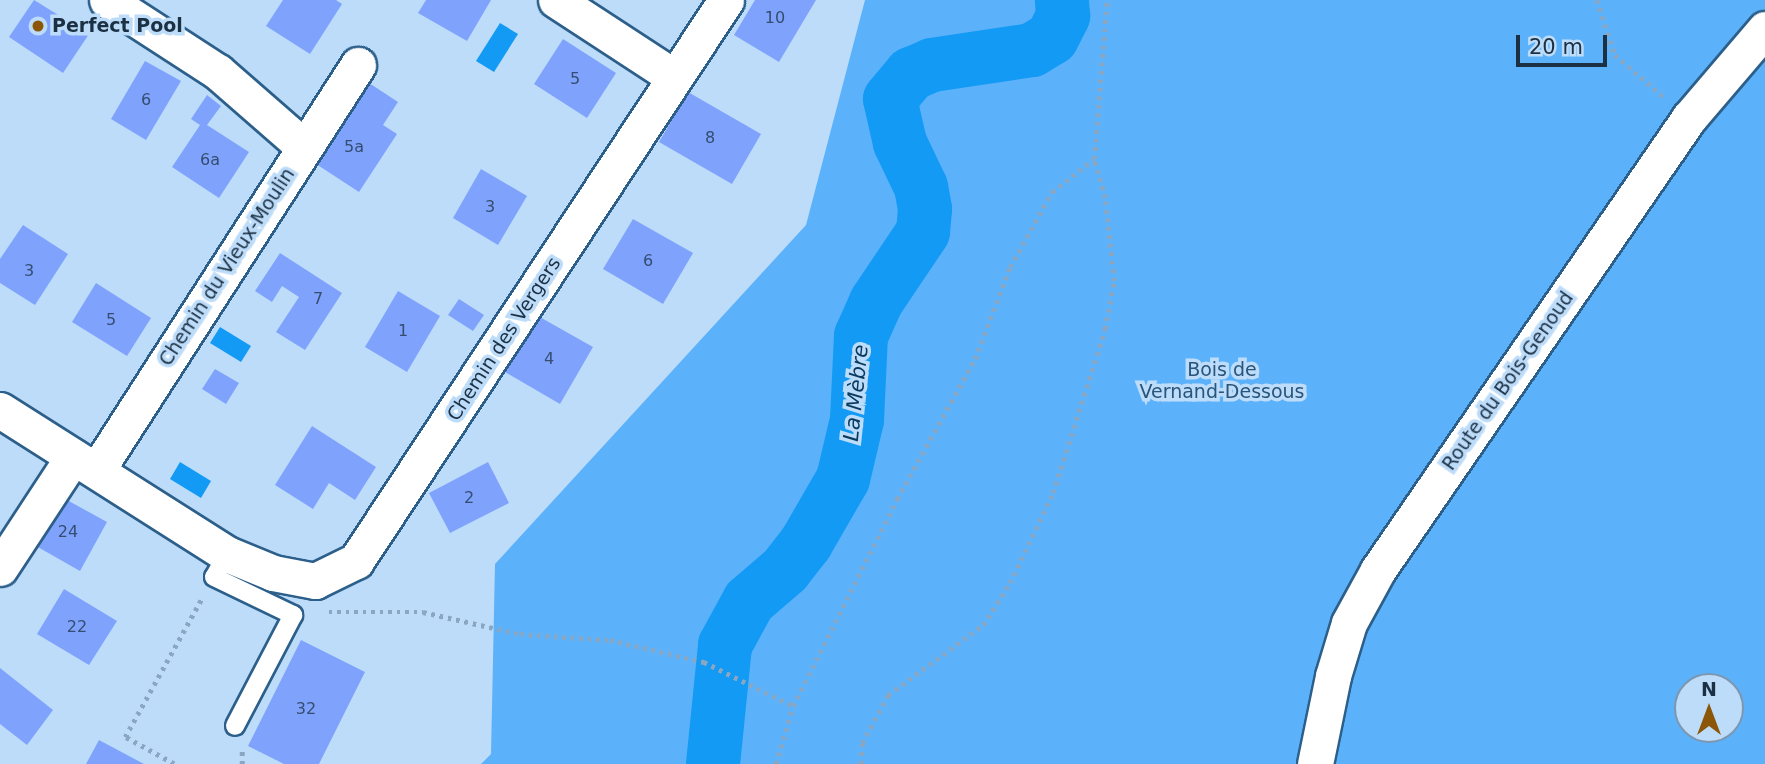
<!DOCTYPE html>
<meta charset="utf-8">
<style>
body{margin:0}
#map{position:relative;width:1765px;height:764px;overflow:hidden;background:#bddcfa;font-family:"DejaVu Sans",sans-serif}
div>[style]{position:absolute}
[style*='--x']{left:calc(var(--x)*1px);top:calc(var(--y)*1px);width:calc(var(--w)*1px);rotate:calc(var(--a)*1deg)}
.forest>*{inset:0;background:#5bb1fa}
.water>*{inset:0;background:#129af5}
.river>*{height:54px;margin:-27px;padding:0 27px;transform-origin:27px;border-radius:27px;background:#129af5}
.building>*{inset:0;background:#7fa3fc}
.path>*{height:4.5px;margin-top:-2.25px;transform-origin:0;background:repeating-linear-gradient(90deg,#8ba6c1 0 3.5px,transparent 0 8.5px)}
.roads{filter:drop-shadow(2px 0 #2c5f8a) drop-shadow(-2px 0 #2c5f8a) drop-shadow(0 2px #2c5f8a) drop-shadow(0 -2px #2c5f8a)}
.service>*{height:18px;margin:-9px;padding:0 9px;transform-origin:9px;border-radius:9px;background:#fff}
.minor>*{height:35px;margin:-17.5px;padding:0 17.5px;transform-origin:17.5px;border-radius:17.5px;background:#fff}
.dots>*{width:19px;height:19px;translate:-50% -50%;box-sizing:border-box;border:4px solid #bddcfa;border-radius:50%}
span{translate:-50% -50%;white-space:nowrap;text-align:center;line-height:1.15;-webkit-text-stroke:7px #bddcfa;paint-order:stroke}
.number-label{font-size:16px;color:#344d71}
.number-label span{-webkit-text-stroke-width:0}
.poi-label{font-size:19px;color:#1b3043;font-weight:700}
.left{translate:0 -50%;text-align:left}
.street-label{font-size:19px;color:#1b3043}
.park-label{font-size:19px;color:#28557b}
.water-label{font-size:21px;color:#09395d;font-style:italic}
.north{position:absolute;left:1674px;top:673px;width:70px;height:70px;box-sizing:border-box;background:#bddcfa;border:2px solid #7c97b1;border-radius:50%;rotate:0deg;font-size:19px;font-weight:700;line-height:28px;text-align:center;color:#1b3043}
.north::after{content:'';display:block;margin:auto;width:24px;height:32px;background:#8c5609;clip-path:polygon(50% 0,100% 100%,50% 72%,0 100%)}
.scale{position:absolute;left:1516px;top:35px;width:91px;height:32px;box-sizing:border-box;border:4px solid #1b3043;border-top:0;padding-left:9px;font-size:21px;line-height:24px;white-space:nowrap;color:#1b3043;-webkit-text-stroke:5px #bddcfa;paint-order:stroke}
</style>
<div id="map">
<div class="forest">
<div style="clip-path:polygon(evenodd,865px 0,1765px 0,1765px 764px,481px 764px,491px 754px,495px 564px,806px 225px,865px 0,1688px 687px,1730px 687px,1730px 729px,1688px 729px,1688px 687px)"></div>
</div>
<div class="water">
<div style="clip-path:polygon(500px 23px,518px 34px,494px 72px,476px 61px)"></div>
<div style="clip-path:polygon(220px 327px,251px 346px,241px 362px,210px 343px)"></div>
<div style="clip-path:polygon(180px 462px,211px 481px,201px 498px,170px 479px)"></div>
</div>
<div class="river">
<div style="--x:713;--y:764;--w:120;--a:-84.2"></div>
<div style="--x:725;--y:645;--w:50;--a:-61.4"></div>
<div style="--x:749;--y:601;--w:48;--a:-40.7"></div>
<div style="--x:785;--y:570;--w:34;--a:-52"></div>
<div style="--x:806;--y:543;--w:74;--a:-60"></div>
<div style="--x:843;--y:479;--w:61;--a:-76.7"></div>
<div style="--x:857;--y:420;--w:84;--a:-87.3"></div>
<div style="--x:861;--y:336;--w:37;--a:-66"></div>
<div style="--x:876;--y:302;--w:84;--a:-56.1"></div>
<div style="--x:923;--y:232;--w:23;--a:-85"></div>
<div style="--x:925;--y:209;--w:22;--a:-100"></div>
<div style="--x:921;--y:187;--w:49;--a:-115.5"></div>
<div style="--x:900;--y:143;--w:45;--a:-102.8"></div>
<div style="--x:890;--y:99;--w:33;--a:-50"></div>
<div style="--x:911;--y:74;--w:23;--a:-23"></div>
<div style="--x:932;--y:65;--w:101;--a:-8.5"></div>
<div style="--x:1032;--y:50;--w:23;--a:-31"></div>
<div style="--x:1052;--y:38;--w:25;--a:-63"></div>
<div style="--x:1063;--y:16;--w:16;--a:-94"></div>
</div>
<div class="building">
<div style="clip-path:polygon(34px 0,89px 34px,63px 73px,9px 37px)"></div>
<div style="clip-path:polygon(283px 0,336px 0,342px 4px,310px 54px,266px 26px)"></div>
<div style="clip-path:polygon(426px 0,491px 0,467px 41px,418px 13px)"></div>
<div style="clip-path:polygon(755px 0,816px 0,779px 62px,734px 35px)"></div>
<div style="clip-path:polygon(563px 39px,616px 73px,587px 118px,534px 84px)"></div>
<div style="clip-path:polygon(145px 61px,181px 81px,146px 140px,111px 119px)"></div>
<div style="clip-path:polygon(363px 79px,398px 102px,383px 125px,397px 134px,359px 192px,310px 160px)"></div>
<div style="clip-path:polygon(688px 92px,761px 134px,732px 184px,659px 142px)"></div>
<div style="clip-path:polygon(207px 95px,221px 106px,207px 125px,249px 152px,219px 198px,172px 167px,200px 125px,191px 119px)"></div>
<div style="clip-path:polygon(481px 169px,527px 196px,498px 245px,453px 218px)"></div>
<div style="clip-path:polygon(633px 219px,693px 253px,663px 304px,603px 269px)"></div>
<div style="clip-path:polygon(23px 225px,68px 254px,35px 305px,0 283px,0 259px)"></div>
<div style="clip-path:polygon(280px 253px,342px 293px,305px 350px,276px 332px,299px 297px,282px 286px,272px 302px,255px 291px)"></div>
<div style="clip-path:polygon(96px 283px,151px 318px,127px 356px,72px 322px)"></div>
<div style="clip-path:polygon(398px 291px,440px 316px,407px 372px,365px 347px)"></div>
<div style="clip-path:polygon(459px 299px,484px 315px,473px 331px,448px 315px)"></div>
<div style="clip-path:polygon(538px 316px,593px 347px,560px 404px,505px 372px)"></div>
<div style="clip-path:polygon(215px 369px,239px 383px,226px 404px,202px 389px)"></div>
<div style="clip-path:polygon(312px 426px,376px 467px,355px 500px,329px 483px,313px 509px,275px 485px)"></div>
<div style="clip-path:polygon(488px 462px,509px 503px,450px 533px,429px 493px)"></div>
<div style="clip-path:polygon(56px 494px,107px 522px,80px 571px,29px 542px)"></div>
<div style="clip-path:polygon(64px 589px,117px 621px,89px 665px,37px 634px)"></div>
<div style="clip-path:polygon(301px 640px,365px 672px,319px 764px,284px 764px,248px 746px)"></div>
<div style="clip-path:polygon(0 668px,53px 710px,27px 745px,0 724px)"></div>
<div style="clip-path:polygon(99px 740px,144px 764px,86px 764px)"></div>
</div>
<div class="path">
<div style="--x:1597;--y:0;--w:58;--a:71.9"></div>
<div style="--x:1615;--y:55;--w:67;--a:40.8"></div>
<div style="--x:329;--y:612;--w:94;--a:0"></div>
<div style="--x:423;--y:612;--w:99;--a:12.8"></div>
<div style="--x:520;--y:634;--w:90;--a:3.8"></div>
<div style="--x:610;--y:640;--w:97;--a:13.2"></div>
<div style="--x:704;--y:662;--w:99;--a:26.3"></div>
<div style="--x:174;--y:764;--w:56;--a:-151.1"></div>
<div style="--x:125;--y:737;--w:161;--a:-61"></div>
<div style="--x:242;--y:764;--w:17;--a:-90"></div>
<div style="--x:776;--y:764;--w:60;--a:-73.7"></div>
<div style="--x:793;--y:706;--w:232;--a:-63.3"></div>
<div style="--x:897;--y:499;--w:160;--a:-60.9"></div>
<div style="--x:975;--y:359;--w:98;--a:-69.2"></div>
<div style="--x:1010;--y:267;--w:86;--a:-60.8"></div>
<div style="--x:1052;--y:192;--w:53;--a:-38.2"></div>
<div style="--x:1094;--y:159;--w:160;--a:-85.3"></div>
<div style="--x:861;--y:764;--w:21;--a:-87"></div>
<div style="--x:862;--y:743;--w:55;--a:-61.6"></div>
<div style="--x:888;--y:695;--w:118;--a:-36.4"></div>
<div style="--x:983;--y:625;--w:50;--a:-57.3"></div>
<div style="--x:1010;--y:583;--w:100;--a:-64.5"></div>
<div style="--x:1053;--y:493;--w:172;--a:-72.4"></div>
<div style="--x:1105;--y:329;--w:49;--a:-79.4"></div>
<div style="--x:1114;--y:281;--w:83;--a:-96.2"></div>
<div style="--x:1105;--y:198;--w:41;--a:-105.8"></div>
</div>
<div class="roads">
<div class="service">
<div style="--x:227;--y:554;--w:26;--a:119"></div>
<div style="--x:214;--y:577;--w:88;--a:25.7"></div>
<div style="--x:293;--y:615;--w:125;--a:117.6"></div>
</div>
<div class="minor">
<div style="--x:107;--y:0;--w:132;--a:33"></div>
<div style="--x:218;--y:72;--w:114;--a:41.1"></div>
<div style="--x:556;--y:0;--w:141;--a:33.1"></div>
<div style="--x:0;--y:410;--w:269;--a:32.4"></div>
<div style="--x:227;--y:554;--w:50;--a:22.4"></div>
<div style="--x:273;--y:573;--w:43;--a:10.8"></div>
<div style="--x:315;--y:581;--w:46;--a:-26"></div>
<div style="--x:356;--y:561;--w:672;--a:-56.59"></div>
<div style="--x:97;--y:470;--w:482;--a:-57.2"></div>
<div style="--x:0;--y:568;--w:133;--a:-56.7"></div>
<div style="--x:1315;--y:764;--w:90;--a:-78.4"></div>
<div style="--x:1333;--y:676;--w:55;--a:-73.2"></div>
<div style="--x:1349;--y:623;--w:60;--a:-61.3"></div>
<div style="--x:1378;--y:570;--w:549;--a:-55.47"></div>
<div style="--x:1689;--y:118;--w:117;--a:-49.5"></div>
</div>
</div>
<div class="dots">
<div style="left:38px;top:26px;background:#8c5609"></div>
</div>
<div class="number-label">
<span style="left:775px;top:18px">10</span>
<span style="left:575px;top:79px">5</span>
<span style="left:146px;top:100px">6</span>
<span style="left:710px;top:138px">8</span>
<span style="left:354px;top:147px">5a</span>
<span style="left:210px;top:160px">6a</span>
<span style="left:490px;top:207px">3</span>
<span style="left:648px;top:261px">6</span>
<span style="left:29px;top:271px">3</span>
<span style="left:318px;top:299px">7</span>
<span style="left:111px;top:320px">5</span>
<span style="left:403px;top:331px">1</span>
<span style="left:549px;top:359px">4</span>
<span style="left:469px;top:498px">2</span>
<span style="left:68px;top:532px">24</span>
<span style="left:77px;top:627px">22</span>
<span style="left:306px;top:709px">32</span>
</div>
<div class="poi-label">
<span class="left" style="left:52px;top:26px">Perfect Pool</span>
</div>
<div class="street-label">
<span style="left:227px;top:267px;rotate:-57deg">Chemin du Vieux-Moulin</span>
<span style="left:504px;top:339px;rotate:-57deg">Chemin des Vergers</span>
<span style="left:1508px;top:381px;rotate:-55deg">Route du Bois-Genoud</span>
</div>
<div class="park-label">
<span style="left:1222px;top:381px">Bois de<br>Vernand-Dessous</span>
</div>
<div class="water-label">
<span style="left:856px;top:393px;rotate:-84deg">La Mèbre</span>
</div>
<div class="north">N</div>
<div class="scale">20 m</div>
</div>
